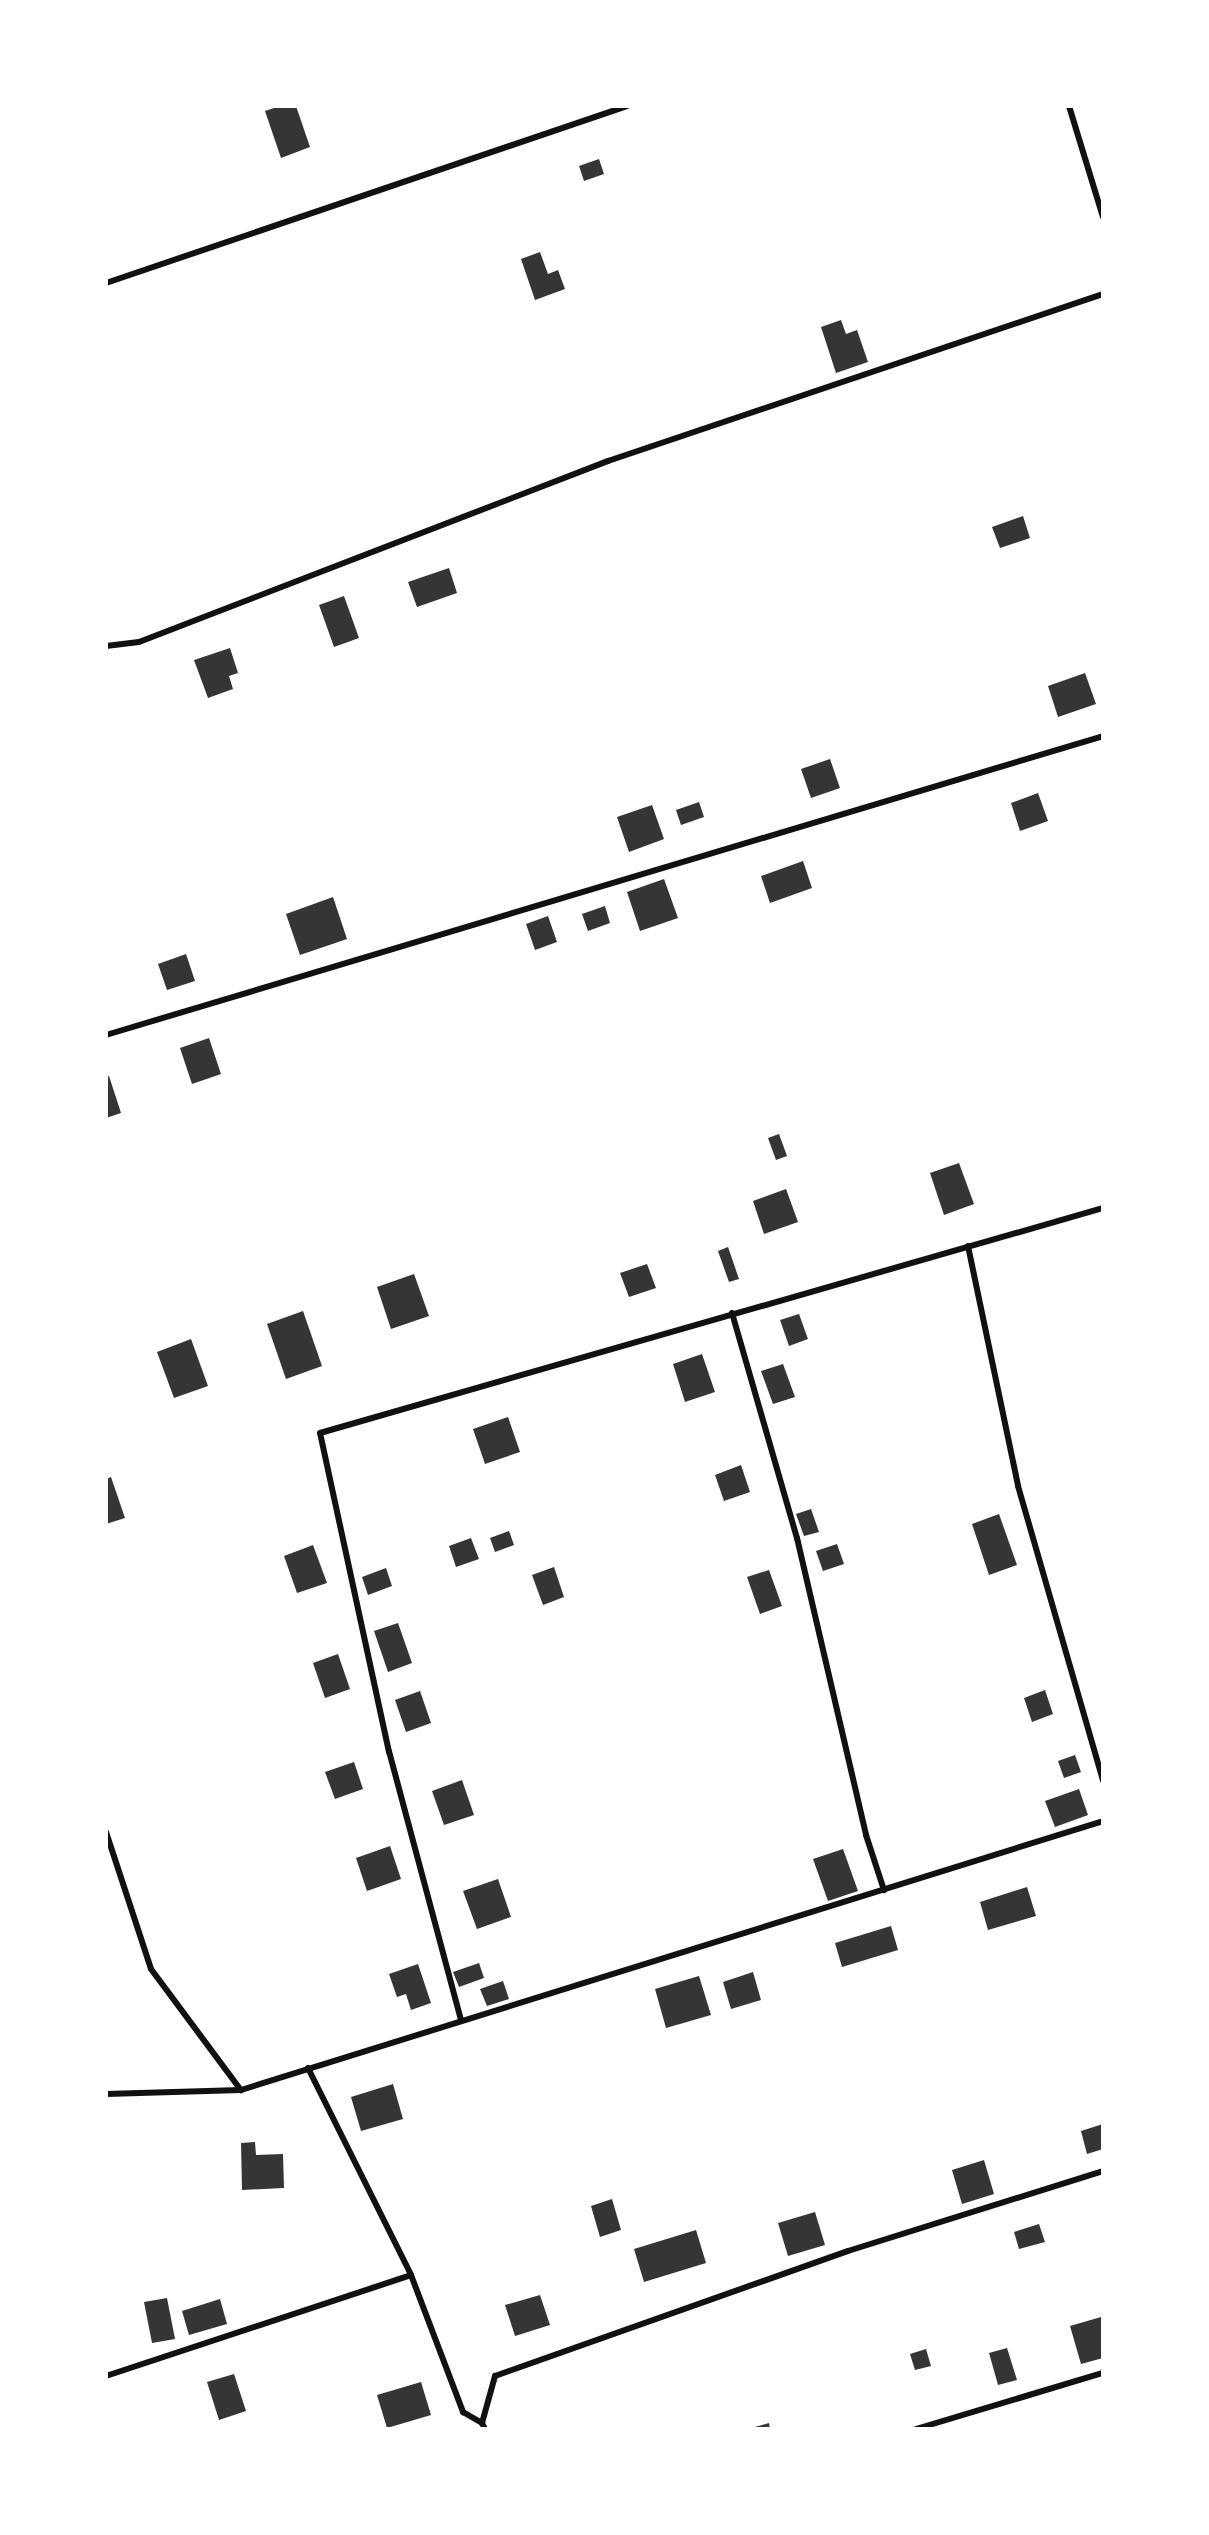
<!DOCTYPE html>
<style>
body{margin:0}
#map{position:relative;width:1209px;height:2535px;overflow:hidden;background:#fff;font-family:"Work Sans",sans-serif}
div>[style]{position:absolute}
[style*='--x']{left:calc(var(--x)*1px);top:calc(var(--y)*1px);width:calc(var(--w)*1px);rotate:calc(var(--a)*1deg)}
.building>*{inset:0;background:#353535}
.service>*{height:6px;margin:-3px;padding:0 3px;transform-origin:3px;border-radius:3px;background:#111}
span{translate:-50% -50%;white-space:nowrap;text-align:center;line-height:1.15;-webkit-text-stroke:8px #fff;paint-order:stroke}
.frame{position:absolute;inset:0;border:108px solid #fff;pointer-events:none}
</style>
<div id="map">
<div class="building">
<div style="clip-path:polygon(280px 106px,296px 106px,310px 147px,281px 158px,265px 111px)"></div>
<div style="clip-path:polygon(599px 159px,604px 174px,584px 181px,579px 166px)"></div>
<div style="clip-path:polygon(540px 252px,548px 274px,558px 270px,565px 289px,535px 300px,521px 259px)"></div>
<div style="clip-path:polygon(841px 320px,846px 334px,857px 330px,868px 362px,836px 373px,821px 327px)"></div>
<div style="clip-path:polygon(1023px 516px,1030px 538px,1000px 548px,992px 527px)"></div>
<div style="clip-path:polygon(449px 568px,457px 593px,417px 607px,408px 582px)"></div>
<div style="clip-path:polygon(344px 596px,359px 638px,334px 647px,319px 605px)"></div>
<div style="clip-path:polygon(230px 648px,238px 673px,229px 676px,233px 689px,208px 698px,194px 660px)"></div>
<div style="clip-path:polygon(1085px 673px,1096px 704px,1058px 717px,1048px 686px)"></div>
<div style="clip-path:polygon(830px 759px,840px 788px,811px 798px,801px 769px)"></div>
<div style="clip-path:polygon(1038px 793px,1048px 821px,1020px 831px,1011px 803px)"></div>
<div style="clip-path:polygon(699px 802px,704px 817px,681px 825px,676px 810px)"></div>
<div style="clip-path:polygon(652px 805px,664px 839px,629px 852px,617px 817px)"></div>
<div style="clip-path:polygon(803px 861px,812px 888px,770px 903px,761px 876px)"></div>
<div style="clip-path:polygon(664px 879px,678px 918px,640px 931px,627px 892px)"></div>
<div style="clip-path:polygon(333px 897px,347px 939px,300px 955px,286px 914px)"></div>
<div style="clip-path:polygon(605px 906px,610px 923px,588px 931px,582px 914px)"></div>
<div style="clip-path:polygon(548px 916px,557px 942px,535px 950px,526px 924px)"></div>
<div style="clip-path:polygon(186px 954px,195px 981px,167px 990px,158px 964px)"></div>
<div style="clip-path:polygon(209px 1038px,221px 1074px,192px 1084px,180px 1048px)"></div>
<div style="clip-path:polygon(109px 1076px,121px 1113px,106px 1118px,106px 1077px)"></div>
<div style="clip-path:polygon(779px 1134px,787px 1156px,776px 1160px,768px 1138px)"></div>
<div style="clip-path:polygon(959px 1163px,974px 1204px,944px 1215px,930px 1173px)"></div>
<div style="clip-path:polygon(786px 1189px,798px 1222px,764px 1234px,753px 1201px)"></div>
<div style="clip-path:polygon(728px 1247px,739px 1279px,729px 1282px,718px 1251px)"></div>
<div style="clip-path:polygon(647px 1264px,656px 1288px,629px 1297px,620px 1273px)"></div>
<div style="clip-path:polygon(414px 1274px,429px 1316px,391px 1329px,377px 1287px)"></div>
<div style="clip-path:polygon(303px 1311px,322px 1366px,286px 1379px,267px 1324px)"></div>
<div style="clip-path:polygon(799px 1314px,808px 1339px,789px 1346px,780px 1320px)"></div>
<div style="clip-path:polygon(191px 1339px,208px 1386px,174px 1398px,157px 1352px)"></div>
<div style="clip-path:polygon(702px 1354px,715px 1392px,685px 1402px,673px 1364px)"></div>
<div style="clip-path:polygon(783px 1364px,795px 1397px,773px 1404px,761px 1371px)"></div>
<div style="clip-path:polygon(508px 1417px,520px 1452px,485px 1464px,473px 1429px)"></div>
<div style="clip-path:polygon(741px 1465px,750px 1492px,724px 1501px,715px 1475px)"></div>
<div style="clip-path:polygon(111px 1477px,125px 1518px,106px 1524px,106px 1479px)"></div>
<div style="clip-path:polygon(811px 1509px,819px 1532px,804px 1536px,796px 1514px)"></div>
<div style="clip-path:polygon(999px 1514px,1017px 1565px,989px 1575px,972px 1524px)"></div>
<div style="clip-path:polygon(509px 1531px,514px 1545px,495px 1552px,490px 1538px)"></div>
<div style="clip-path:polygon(471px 1538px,479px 1559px,456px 1567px,449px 1546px)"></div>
<div style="clip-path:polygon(837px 1544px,844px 1564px,823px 1571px,816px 1551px)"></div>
<div style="clip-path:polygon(313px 1545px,327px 1583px,297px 1593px,284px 1556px)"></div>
<div style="clip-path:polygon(554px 1567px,564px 1597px,543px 1605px,532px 1575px)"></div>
<div style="clip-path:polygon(386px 1568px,392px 1586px,368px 1595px,362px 1577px)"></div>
<div style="clip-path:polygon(769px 1570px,782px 1606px,760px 1614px,747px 1577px)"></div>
<div style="clip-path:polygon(398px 1623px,412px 1663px,388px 1672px,374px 1631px)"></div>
<div style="clip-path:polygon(338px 1654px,350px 1689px,325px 1698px,313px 1663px)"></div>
<div style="clip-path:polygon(1045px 1690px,1053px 1714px,1032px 1722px,1024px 1698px)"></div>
<div style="clip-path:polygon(420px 1691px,431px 1723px,406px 1732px,395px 1700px)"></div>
<div style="clip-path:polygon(1075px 1755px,1081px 1772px,1064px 1778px,1058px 1761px)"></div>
<div style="clip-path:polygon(354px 1762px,363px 1789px,335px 1799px,325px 1772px)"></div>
<div style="clip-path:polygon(462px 1780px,474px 1815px,444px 1825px,432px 1791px)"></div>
<div style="clip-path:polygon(1079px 1789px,1088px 1815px,1055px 1827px,1045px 1801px)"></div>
<div style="clip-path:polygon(390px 1846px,401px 1879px,367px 1891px,356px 1858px)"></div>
<div style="clip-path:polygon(843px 1849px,858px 1891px,828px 1901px,813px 1859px)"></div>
<div style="clip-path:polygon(498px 1879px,511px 1917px,477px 1929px,463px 1891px)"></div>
<div style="clip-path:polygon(1027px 1887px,1036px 1916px,988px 1930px,980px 1902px)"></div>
<div style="clip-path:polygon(891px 1926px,898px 1950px,842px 1967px,835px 1943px)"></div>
<div style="clip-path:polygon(479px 1963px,484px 1978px,459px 1987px,453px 1972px)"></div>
<div style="clip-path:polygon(418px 1964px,431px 2003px,411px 2010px,406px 1994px,397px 1997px,389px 1974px)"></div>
<div style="clip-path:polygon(753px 1972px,761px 2000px,731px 2009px,723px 1982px)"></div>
<div style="clip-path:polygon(699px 1976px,711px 2015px,666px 2028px,655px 1989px)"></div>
<div style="clip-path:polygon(503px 1981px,509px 1999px,487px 2006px,480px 1989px)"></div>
<div style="clip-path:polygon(393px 2084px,403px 2119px,361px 2131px,351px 2097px)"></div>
<div style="clip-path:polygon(1103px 2124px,1103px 2149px,1087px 2154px,1081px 2131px)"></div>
<div style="clip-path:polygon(255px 2142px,256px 2155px,283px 2154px,284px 2188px,242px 2190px,241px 2143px)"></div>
<div style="clip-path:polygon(984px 2160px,994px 2194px,962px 2204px,952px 2170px)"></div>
<div style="clip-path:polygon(612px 2199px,621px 2230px,600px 2237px,591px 2206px)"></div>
<div style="clip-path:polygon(815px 2212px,825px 2245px,788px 2256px,778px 2223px)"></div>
<div style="clip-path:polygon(1039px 2224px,1045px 2242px,1019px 2249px,1014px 2232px)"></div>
<div style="clip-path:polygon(696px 2230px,706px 2263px,644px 2282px,634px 2249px)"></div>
<div style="clip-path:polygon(540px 2295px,550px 2325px,515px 2336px,505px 2305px)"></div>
<div style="clip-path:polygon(167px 2298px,175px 2339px,152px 2343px,144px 2302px)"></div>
<div style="clip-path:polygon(220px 2299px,227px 2324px,189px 2335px,182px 2311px)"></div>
<div style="clip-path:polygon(1101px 2317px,1103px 2358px,1081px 2364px,1070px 2326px)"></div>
<div style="clip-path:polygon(1007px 2348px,1017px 2380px,998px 2385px,989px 2353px)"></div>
<div style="clip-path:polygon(926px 2349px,931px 2366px,915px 2370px,910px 2354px)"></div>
<div style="clip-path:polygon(234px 2374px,246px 2411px,219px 2420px,207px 2382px)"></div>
<div style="clip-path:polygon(421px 2382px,431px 2415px,387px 2428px,377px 2395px)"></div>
<div style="clip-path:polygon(769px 2423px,770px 2429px,752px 2429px,751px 2428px)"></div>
</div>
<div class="service">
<div style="--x:1069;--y:106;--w:116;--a:73"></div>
<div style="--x:106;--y:283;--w:550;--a:-18.76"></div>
<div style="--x:106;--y:646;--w:33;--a:-7"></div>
<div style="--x:139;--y:642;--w:503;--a:-21.1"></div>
<div style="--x:608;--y:461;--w:522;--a:-18.64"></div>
<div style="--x:106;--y:1035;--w:1041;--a:-16.69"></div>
<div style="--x:968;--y:1246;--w:245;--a:78.2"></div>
<div style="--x:1018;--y:1486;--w:307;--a:73.9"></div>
<div style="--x:732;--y:1313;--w:234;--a:73.9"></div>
<div style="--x:797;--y:1538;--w:305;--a:76.9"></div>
<div style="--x:866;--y:1835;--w:58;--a:71.9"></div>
<div style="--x:106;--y:1832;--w:144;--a:71.8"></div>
<div style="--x:151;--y:1969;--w:151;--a:53.4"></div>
<div style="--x:461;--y:2020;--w:278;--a:-105"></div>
<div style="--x:389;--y:1752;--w:326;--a:-102.2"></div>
<div style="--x:320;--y:1433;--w:815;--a:-16.03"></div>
<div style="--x:308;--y:2068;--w:231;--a:63.5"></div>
<div style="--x:411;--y:2275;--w:147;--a:69.2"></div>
<div style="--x:463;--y:2412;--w:22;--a:30"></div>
<div style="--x:106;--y:2094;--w:135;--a:-1.7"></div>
<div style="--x:241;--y:2090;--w:903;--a:-17.33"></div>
<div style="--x:106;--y:2376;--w:321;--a:-18.3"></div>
<div style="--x:485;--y:2429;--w:7;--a:-117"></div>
<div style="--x:482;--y:2423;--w:49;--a:-74.5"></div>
<div style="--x:495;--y:2376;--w:374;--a:-19.5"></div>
<div style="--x:848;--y:2251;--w:267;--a:-17.4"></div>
<div style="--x:916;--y:2429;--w:195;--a:-16.7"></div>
</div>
<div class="frame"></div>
</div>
